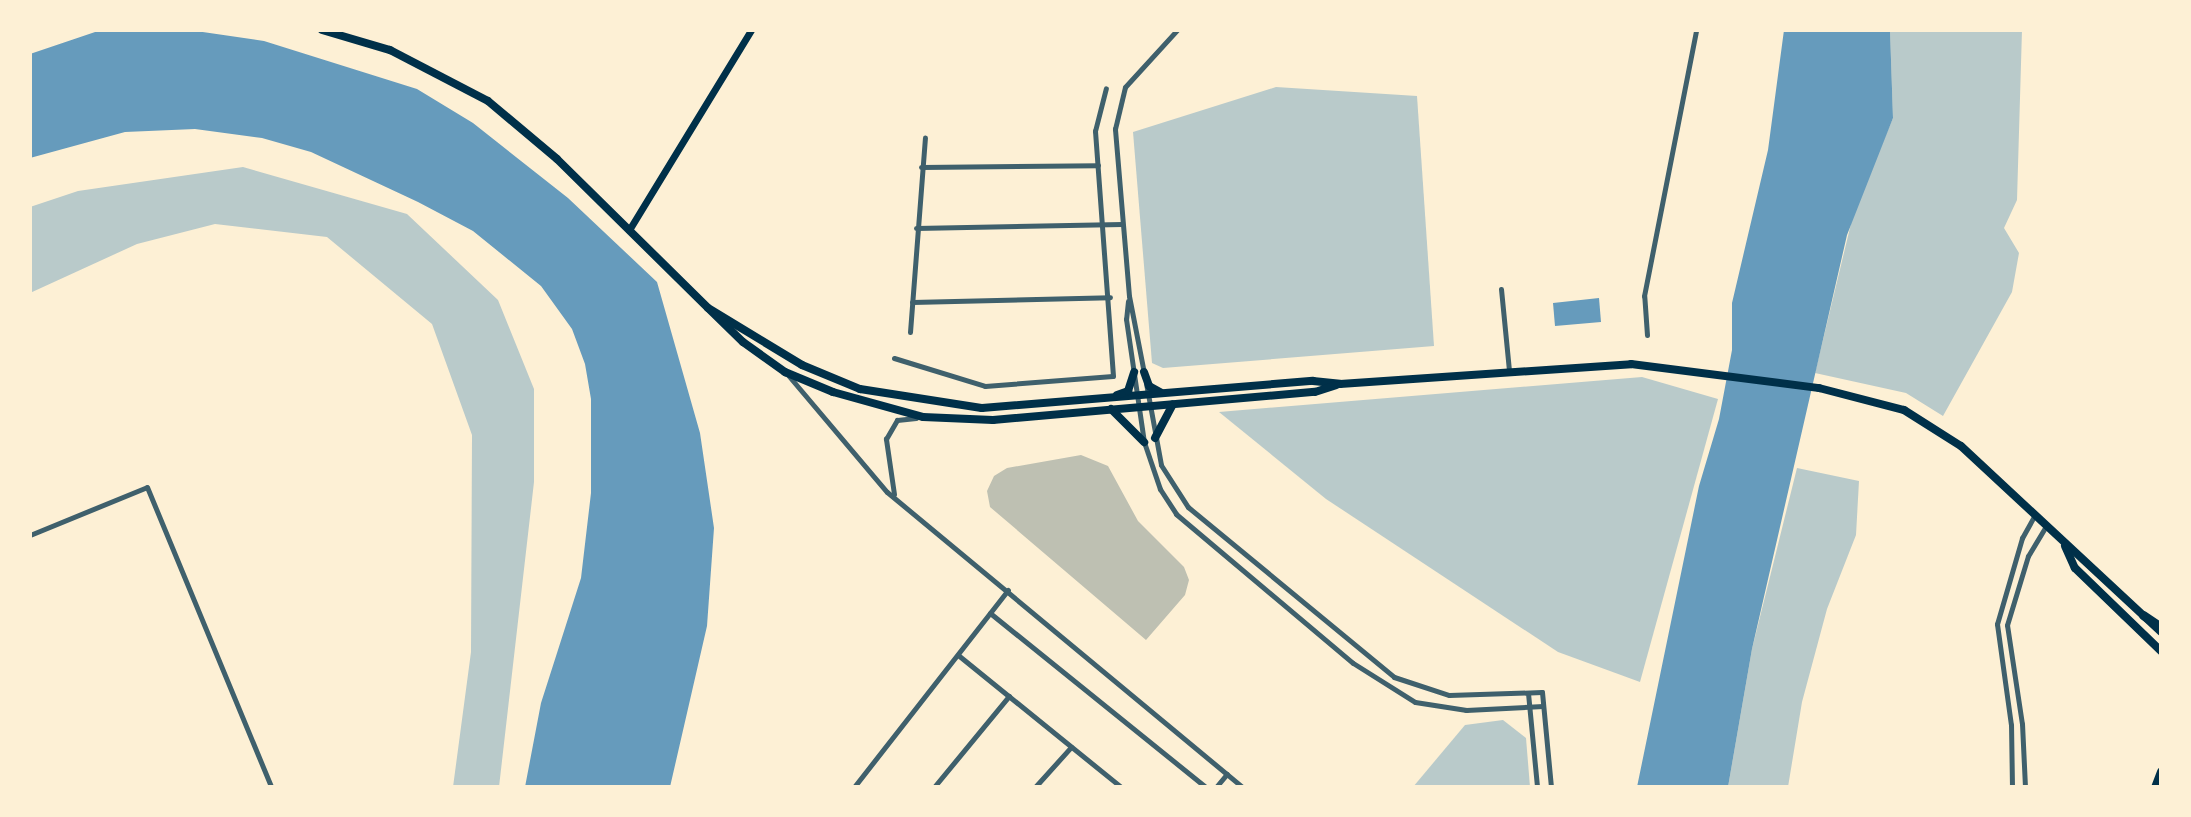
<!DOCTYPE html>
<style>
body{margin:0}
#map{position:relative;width:2191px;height:817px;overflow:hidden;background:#fdf0d5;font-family:"Work Sans",sans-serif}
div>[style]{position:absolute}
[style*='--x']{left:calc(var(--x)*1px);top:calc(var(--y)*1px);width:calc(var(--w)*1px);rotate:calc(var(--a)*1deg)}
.green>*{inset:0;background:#b9caca}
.water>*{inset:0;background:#669bbc}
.building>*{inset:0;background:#bec0b2}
.minor>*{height:5px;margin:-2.5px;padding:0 2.5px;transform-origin:2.5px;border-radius:2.5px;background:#3f606c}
.secondary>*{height:7px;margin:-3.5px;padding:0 3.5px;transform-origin:3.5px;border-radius:3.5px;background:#003049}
.primary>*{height:8px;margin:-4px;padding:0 4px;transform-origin:4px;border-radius:4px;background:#003049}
.motorway>*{height:9px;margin:-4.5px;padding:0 4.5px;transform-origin:4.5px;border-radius:4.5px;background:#003049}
span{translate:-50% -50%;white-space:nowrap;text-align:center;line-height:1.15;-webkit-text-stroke:7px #fdf0d5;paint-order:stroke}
.frame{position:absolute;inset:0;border:32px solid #fdf0d5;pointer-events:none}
</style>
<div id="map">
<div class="green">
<div style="clip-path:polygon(1890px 30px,2022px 30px,2017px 200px,2004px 228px,2019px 253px,2012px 292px,1943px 416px,1906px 393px,1815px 373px,1855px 207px,1893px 118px)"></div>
<div style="clip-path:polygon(1276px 87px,1417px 96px,1434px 346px,1163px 368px,1152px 363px,1133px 132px)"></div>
<div style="clip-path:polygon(243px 167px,407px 214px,498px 300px,534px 389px,534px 482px,499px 787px,453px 787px,471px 652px,472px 435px,432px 324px,327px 237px,215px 224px,137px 244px,30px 293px,30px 207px,78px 191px)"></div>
<div style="clip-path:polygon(1642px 377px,1718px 399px,1640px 682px,1558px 652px,1326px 499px,1219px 412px)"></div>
<div style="clip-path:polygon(1797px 468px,1859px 481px,1856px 535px,1827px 609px,1802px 702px,1788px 787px,1728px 787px,1752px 649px)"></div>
<div style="clip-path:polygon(1503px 720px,1526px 738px,1530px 787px,1413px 787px,1465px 725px)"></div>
</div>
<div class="water">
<div style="clip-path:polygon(101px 30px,189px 30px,264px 41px,417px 89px,473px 123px,568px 198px,657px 282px,700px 433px,714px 528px,707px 626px,670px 787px,525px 787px,541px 703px,581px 578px,591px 493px,591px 399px,585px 364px,572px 329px,541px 286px,473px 231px,418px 202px,311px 152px,262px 138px,195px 129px,125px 132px,30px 158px,30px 54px)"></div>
<div style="clip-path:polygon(1784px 30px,1890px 30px,1893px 118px,1847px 235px,1752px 649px,1728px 787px,1637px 787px,1699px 486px,1719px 419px,1732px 350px,1732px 303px,1768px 150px)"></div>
<div style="clip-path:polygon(1599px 298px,1601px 322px,1555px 326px,1553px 303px)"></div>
</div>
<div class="building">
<div style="clip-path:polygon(1081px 455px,1108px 466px,1138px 521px,1184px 567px,1189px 580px,1185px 595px,1146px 640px,990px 507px,987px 491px,994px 476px,1007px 468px)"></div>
</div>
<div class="minor">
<div style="--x:921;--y:167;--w:177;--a:-0.6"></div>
<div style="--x:916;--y:228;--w:206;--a:-1.1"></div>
<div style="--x:1501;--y:289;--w:82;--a:84.4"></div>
<div style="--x:1128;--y:301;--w:18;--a:96"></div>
<div style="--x:1126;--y:319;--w:124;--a:81.7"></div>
<div style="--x:1144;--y:442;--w:50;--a:71.2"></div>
<div style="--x:1160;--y:489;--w:30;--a:57"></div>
<div style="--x:1176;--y:514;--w:231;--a:40.1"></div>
<div style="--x:1353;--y:663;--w:73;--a:32.2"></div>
<div style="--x:1415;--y:702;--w:52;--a:8.9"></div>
<div style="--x:1466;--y:710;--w:77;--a:-3"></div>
<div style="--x:912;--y:302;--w:198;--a:-1.4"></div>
<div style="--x:910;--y:332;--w:195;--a:-85.6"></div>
<div style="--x:1647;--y:335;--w:39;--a:-94"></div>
<div style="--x:1644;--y:296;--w:271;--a:-78.9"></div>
<div style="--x:894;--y:358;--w:95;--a:17.1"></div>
<div style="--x:985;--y:386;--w:128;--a:-4.5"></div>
<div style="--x:1113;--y:376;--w:246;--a:-94.2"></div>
<div style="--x:1095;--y:131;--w:44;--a:-75.7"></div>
<div style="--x:1144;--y:373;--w:78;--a:-101"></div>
<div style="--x:1129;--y:296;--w:168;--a:-94.8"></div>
<div style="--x:1115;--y:129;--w:43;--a:-76.6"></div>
<div style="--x:1125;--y:87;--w:77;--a:-47.6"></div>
<div style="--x:788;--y:375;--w:153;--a:49.8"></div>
<div style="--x:887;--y:492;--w:462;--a:39.7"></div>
<div style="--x:1146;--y:383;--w:83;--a:79.6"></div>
<div style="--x:1161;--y:465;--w:50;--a:57.3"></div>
<div style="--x:1188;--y:507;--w:267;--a:39.5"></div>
<div style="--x:1394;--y:677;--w:58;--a:18.1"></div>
<div style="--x:1449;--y:695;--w:93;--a:-1.8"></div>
<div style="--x:1542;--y:692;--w:95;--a:84.6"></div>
<div style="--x:894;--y:494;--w:56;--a:-98.3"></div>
<div style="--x:886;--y:439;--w:22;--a:-60"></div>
<div style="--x:897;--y:420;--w:19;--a:-6"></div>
<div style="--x:30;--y:535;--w:126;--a:-22.3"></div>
<div style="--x:147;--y:487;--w:325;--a:67.5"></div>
<div style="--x:990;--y:613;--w:277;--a:38.9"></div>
<div style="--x:958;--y:655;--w:210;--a:39"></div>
<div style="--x:1528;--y:693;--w:94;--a:84.5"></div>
<div style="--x:854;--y:787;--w:250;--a:-52"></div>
<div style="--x:934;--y:787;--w:118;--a:-50.5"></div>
<div style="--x:1035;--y:787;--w:54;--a:-48"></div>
<div style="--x:1216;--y:787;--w:17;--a:-50"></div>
<div style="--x:2012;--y:787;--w:62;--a:-90.9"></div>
<div style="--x:2011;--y:725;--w:102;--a:-97.9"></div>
<div style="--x:1997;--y:624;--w:90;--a:-73.8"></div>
<div style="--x:2022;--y:538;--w:25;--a:-61"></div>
<div style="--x:2025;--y:787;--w:63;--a:-92.7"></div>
<div style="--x:2022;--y:724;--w:100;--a:-98.6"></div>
<div style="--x:2007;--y:625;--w:72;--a:-73.1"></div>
<div style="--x:2028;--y:556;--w:35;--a:-59"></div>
</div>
<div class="secondary">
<div style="--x:629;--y:230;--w:234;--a:-58.6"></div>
</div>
<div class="primary">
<div style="--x:322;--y:30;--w:71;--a:16.4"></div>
<div style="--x:390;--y:50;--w:110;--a:27.5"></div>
<div style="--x:488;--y:101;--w:90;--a:40"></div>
<div style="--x:557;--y:159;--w:212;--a:44.6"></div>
<div style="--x:708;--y:308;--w:110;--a:31.2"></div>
<div style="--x:802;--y:365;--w:63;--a:22.5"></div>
<div style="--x:860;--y:389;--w:123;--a:8.9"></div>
<div style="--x:982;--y:408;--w:332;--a:-4.7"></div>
<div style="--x:1313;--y:381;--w:27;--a:6"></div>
<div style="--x:1340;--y:384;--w:292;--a:-3.9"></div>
<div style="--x:1631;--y:364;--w:190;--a:7.3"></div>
<div style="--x:1819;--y:388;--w:88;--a:14.5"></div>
<div style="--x:1904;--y:410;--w:67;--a:32.3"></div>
<div style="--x:1961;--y:446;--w:273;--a:42.9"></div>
<div style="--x:710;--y:310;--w:46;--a:44.1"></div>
<div style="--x:743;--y:342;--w:52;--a:35.5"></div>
<div style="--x:785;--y:372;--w:52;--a:22.6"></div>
<div style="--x:833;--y:392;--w:93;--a:15.5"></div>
<div style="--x:923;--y:417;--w:70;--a:2.5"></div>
<div style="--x:993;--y:420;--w:323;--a:-5"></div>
<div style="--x:1315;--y:392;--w:22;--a:-18"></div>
<div style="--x:1144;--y:372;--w:15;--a:70"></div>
<div style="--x:1149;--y:386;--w:13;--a:29"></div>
<div style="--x:1117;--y:395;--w:12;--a:-20"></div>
<div style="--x:1128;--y:391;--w:20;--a:-72"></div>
<div style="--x:1111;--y:409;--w:47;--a:45"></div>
<div style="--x:1155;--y:438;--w:38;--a:-62"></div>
<div style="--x:2065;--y:546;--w:24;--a:66"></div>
<div style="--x:2075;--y:568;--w:120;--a:44"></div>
</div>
<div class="motorway">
<div style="--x:2143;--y:615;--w:22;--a:34"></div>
<div style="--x:2155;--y:787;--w:17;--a:-69"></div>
</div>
<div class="frame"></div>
</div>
